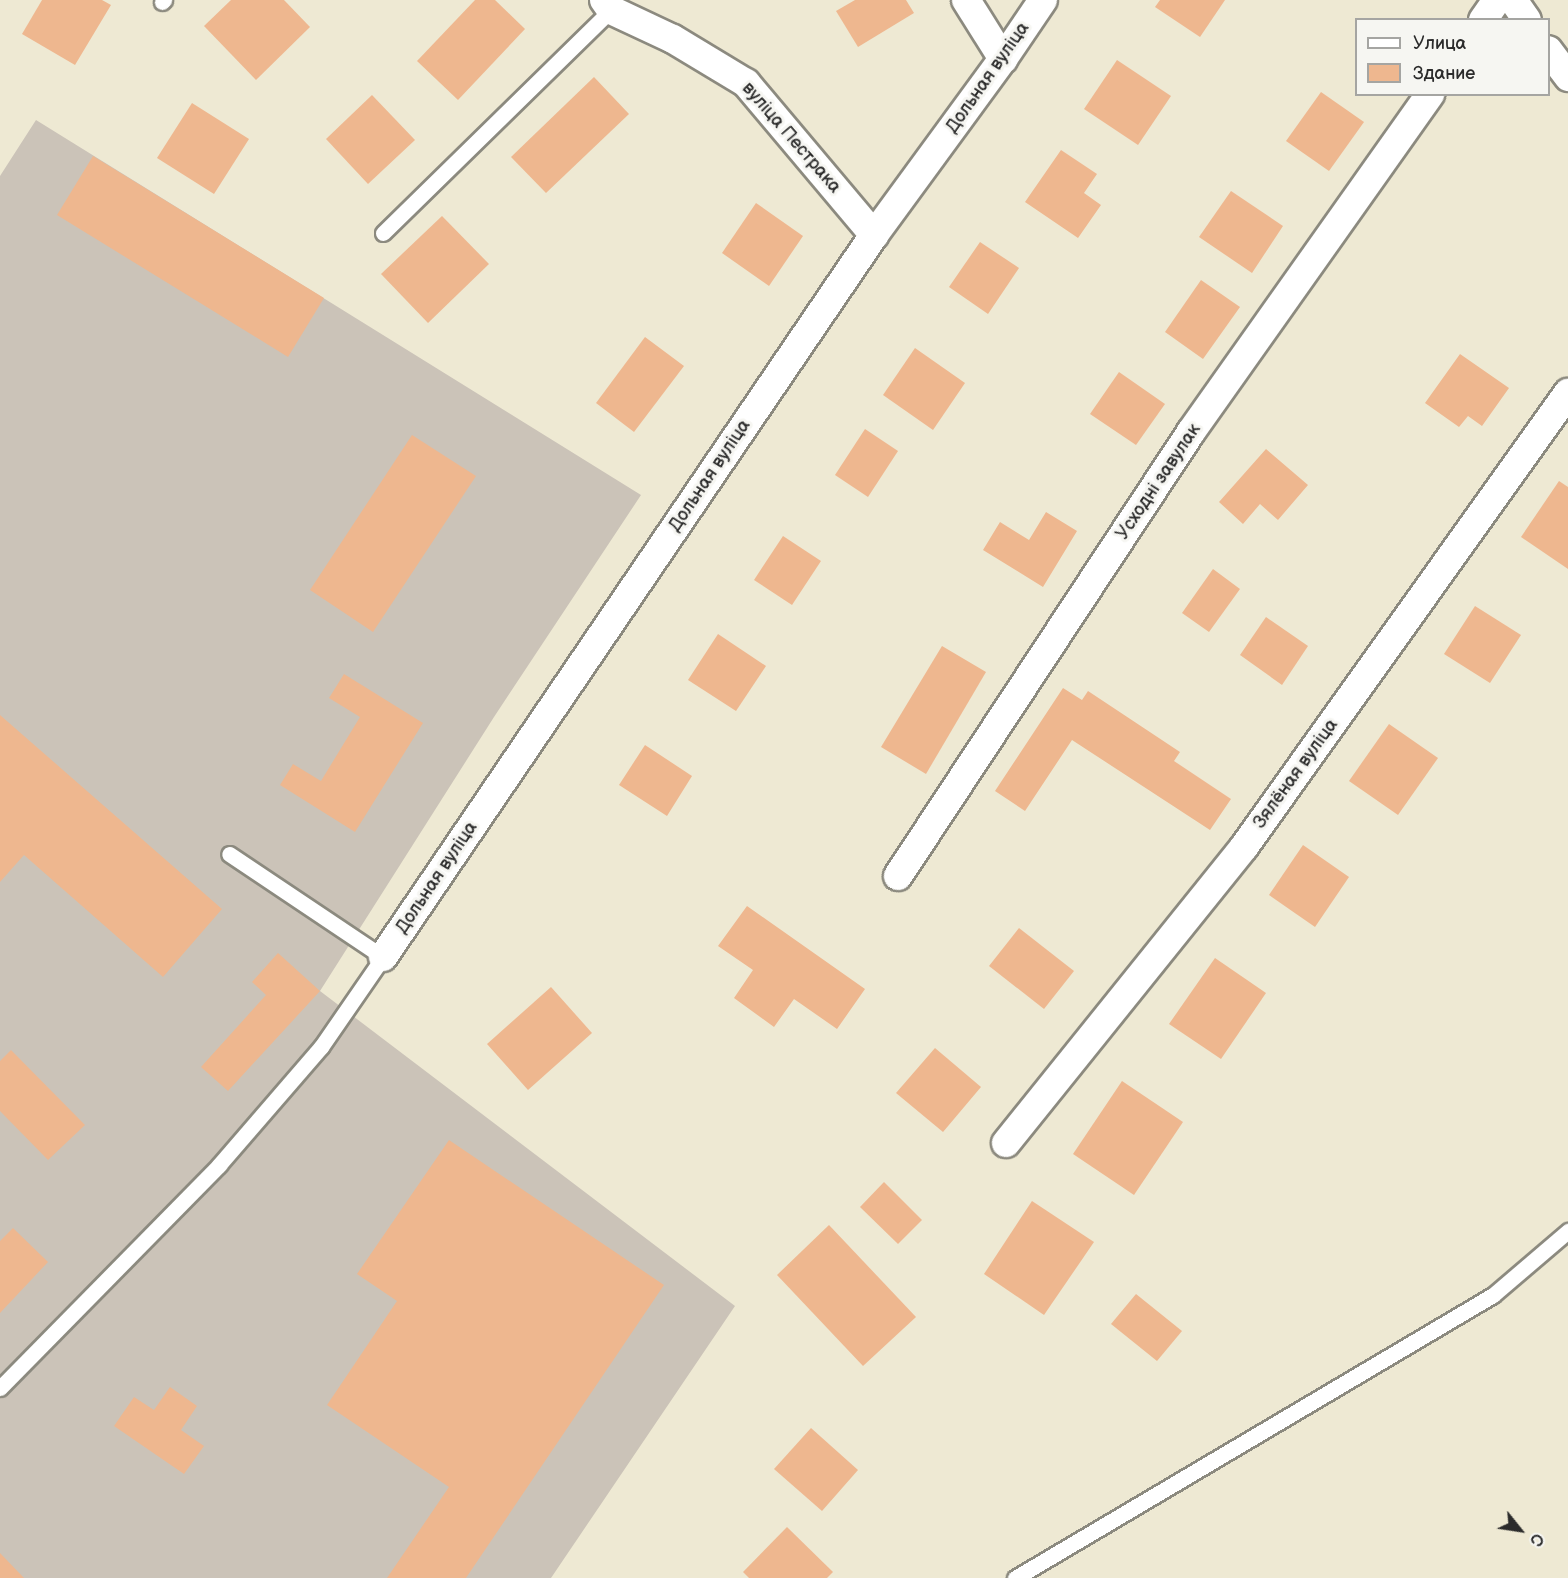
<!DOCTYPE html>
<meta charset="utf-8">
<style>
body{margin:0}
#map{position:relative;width:1568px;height:1578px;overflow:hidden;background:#eee9d3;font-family:"Balsamiq Sans",sans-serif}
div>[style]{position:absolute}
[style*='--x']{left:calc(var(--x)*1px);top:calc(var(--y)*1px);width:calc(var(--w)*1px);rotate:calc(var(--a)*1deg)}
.industrial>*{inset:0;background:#cbc3b8}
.building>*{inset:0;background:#eeb78f}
.roads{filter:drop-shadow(2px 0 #8c8a7f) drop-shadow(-2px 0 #8c8a7f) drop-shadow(0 2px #8c8a7f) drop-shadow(0 -2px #8c8a7f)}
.service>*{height:15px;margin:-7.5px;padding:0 7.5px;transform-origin:7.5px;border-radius:7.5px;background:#fff}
.minor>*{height:28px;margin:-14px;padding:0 14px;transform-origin:14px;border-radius:14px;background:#fff}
span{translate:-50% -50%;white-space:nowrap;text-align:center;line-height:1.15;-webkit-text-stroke:6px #f6f6f2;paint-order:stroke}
.street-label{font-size:18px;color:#2b2b2b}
.legend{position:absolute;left:1355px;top:18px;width:195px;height:78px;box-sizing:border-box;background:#f6f6f2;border:2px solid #a5a5a2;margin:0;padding:8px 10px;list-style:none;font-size:18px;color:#2b2b2b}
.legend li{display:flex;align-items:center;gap:12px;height:30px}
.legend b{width:30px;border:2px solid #a5a5a2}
.north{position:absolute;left:1490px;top:1500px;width:60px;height:60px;-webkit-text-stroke:4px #f6f6f2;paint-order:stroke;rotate:120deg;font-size:16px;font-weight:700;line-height:24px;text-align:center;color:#2b2b2b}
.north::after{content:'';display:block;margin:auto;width:21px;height:27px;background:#2b2b2b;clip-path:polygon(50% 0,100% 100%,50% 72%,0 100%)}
</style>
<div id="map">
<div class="industrial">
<div style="clip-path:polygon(36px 120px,641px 495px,494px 717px,320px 991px,735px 1306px,551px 1578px,0 1578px,0 176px)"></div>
</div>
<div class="building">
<div style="clip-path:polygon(42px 0,102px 0,111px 5px,75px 65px,22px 34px)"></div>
<div style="clip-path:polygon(231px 0,284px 0,310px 27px,256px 80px,204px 26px)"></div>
<div style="clip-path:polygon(475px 0,495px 0,525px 29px,458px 100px,417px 61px)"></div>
<div style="clip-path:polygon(855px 0,906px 0,914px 13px,858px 47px,836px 11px)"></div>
<div style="clip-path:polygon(1160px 0,1225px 0,1200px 37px,1155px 7px)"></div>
<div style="clip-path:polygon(1117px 60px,1171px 96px,1138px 145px,1084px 109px)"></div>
<div style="clip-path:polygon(594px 77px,629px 114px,546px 193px,511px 157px)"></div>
<div style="clip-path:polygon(1321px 92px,1364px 122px,1329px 171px,1286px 141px)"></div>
<div style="clip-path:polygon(372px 95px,415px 140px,368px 184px,326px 139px)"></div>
<div style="clip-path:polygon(192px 103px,249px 139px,214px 194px,157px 158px)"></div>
<div style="clip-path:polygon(1061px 150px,1097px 174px,1084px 193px,1101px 205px,1078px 238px,1025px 202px)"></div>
<div style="clip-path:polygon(93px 156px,324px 298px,288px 357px,57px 215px)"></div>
<div style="clip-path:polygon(1231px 191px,1283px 226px,1252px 273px,1199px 237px)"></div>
<div style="clip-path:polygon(756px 203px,803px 236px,769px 286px,722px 253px)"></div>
<div style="clip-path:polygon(442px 216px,489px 264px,428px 323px,381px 274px)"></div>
<div style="clip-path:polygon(980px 242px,1019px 268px,988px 314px,949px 287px)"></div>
<div style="clip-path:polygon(1201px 280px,1240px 307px,1203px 359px,1165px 332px)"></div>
<div style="clip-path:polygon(645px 337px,684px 366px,634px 432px,596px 403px)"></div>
<div style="clip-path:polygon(915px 348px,965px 383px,933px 430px,883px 395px)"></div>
<div style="clip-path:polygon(1460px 354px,1509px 388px,1482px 426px,1468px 416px,1459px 427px,1425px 403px)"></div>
<div style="clip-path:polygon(1119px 372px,1165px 404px,1136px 445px,1090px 414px)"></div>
<div style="clip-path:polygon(865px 429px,898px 451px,868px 497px,835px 475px)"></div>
<div style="clip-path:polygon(412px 435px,476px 476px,373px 632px,310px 590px)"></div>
<div style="clip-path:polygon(1266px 449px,1308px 485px,1278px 520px,1260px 504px,1243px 524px,1219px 502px)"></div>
<div style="clip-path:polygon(1559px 481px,1568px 487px,1568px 569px,1521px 537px)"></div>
<div style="clip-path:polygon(1046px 512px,1077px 531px,1043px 587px,983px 550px,1000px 522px,1029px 540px)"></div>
<div style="clip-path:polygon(783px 536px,821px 561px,792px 605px,754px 580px)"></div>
<div style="clip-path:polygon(1213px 569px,1240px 589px,1209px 632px,1182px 613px)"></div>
<div style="clip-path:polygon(1475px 606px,1521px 635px,1490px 683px,1444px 654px)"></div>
<div style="clip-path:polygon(1266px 617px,1308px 646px,1282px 685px,1240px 655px)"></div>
<div style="clip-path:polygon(718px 634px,766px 666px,736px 711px,688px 680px)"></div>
<div style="clip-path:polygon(942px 646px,986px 672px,926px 774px,881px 747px)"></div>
<div style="clip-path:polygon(344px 674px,423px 723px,355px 832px,280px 785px,293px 764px,321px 781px,360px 717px,329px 698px)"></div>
<div style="clip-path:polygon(1063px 688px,1082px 700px,1088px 691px,1180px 752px,1174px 761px,1231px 799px,1210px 830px,1072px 740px,1025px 811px,995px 791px)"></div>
<div style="clip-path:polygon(0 715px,222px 909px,163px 977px,24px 855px,0 882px)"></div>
<div style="clip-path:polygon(1389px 724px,1438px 758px,1398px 815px,1349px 781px)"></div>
<div style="clip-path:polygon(645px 745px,692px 776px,667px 816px,619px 785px)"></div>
<div style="clip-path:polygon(1303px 845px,1349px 877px,1315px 927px,1269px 895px)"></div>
<div style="clip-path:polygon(747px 906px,865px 989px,837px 1029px,794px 999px,774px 1027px,734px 998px,753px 970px,718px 946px)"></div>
<div style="clip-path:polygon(1019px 928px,1074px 971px,1044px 1009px,989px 966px)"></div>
<div style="clip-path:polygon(278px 953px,320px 991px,228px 1091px,201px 1067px,266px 995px,252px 982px)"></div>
<div style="clip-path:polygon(1215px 958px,1266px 993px,1221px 1059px,1169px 1024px)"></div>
<div style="clip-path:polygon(551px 987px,592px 1033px,528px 1090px,487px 1044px)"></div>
<div style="clip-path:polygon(935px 1048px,981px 1087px,943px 1132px,896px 1093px)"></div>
<div style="clip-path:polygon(11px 1050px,85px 1125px,48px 1160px,0 1111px,0 1061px)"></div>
<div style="clip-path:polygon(1122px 1081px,1183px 1122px,1134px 1195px,1073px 1154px)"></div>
<div style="clip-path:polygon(449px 1140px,664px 1285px,466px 1578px,387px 1578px,449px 1487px,327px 1405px,397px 1301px,357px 1274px)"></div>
<div style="clip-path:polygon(884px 1182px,922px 1220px,898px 1244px,860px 1207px)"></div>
<div style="clip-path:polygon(1032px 1201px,1094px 1242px,1044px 1315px,984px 1274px)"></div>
<div style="clip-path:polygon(829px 1225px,916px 1317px,863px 1366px,777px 1275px)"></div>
<div style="clip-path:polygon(13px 1228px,48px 1262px,0 1313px,0 1241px)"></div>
<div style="clip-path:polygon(1136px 1294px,1182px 1331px,1157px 1361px,1111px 1324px)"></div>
<div style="clip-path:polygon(170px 1387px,197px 1406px,181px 1430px,204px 1446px,184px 1474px,114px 1426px,134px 1397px,154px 1410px)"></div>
<div style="clip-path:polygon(811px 1428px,858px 1470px,822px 1511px,774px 1469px)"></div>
<div style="clip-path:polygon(787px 1527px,833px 1572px,827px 1578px,749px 1578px,743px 1572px)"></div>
<div style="clip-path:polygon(0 1553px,24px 1578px,0 1578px)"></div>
</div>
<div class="roads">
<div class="service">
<div style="--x:162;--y:2;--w:3;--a:-45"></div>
<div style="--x:383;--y:233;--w:319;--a:-44.4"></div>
<div style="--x:0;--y:1388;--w:313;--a:-45.5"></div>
<div style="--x:219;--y:1165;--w:156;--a:-49.2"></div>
<div style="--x:321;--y:1047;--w:109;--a:-55.4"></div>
<div style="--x:383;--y:957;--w:185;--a:-146.2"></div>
<div style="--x:1015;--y:1578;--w:555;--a:-30.63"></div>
<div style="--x:1493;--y:1295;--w:99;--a:-40.5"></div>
</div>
<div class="minor">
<div style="--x:604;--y:0;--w:12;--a:55"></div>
<div style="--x:611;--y:10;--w:68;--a:25.1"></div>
<div style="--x:673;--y:39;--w:85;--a:31.1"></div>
<div style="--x:746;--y:83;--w:199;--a:49.9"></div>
<div style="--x:966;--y:0;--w:70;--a:57.9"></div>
<div style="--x:1513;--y:0;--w:24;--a:55"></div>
<div style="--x:1483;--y:20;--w:24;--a:-55"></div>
<div style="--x:1548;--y:50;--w:34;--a:53"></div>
<div style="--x:898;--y:876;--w:532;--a:-56.58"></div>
<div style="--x:1191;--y:432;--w:414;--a:-54.7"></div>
<div style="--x:383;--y:957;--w:873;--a:-55.78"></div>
<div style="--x:874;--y:235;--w:218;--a:-53.8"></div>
<div style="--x:1003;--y:59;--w:71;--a:-55.9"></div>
<div style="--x:1006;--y:1143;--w:380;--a:-51.2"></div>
<div style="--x:1244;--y:847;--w:558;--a:-54.49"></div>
</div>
</div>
<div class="street-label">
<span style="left:988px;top:78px;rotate:-55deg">Дольная вуліца</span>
<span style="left:791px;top:138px;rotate:49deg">вуліца Пестрака</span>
<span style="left:710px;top:476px;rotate:-56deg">Дольная вуліца</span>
<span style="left:1159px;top:482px;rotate:-56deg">Усходні завулак</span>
<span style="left:1296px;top:774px;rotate:-54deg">Зялёная вуліца</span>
<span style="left:437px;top:878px;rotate:-56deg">Дольная вуліца</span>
</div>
<ul class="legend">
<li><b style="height:8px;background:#fff"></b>Улица</li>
<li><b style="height:16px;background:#eeb78f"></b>Здание</li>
</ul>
<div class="north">С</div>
</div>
